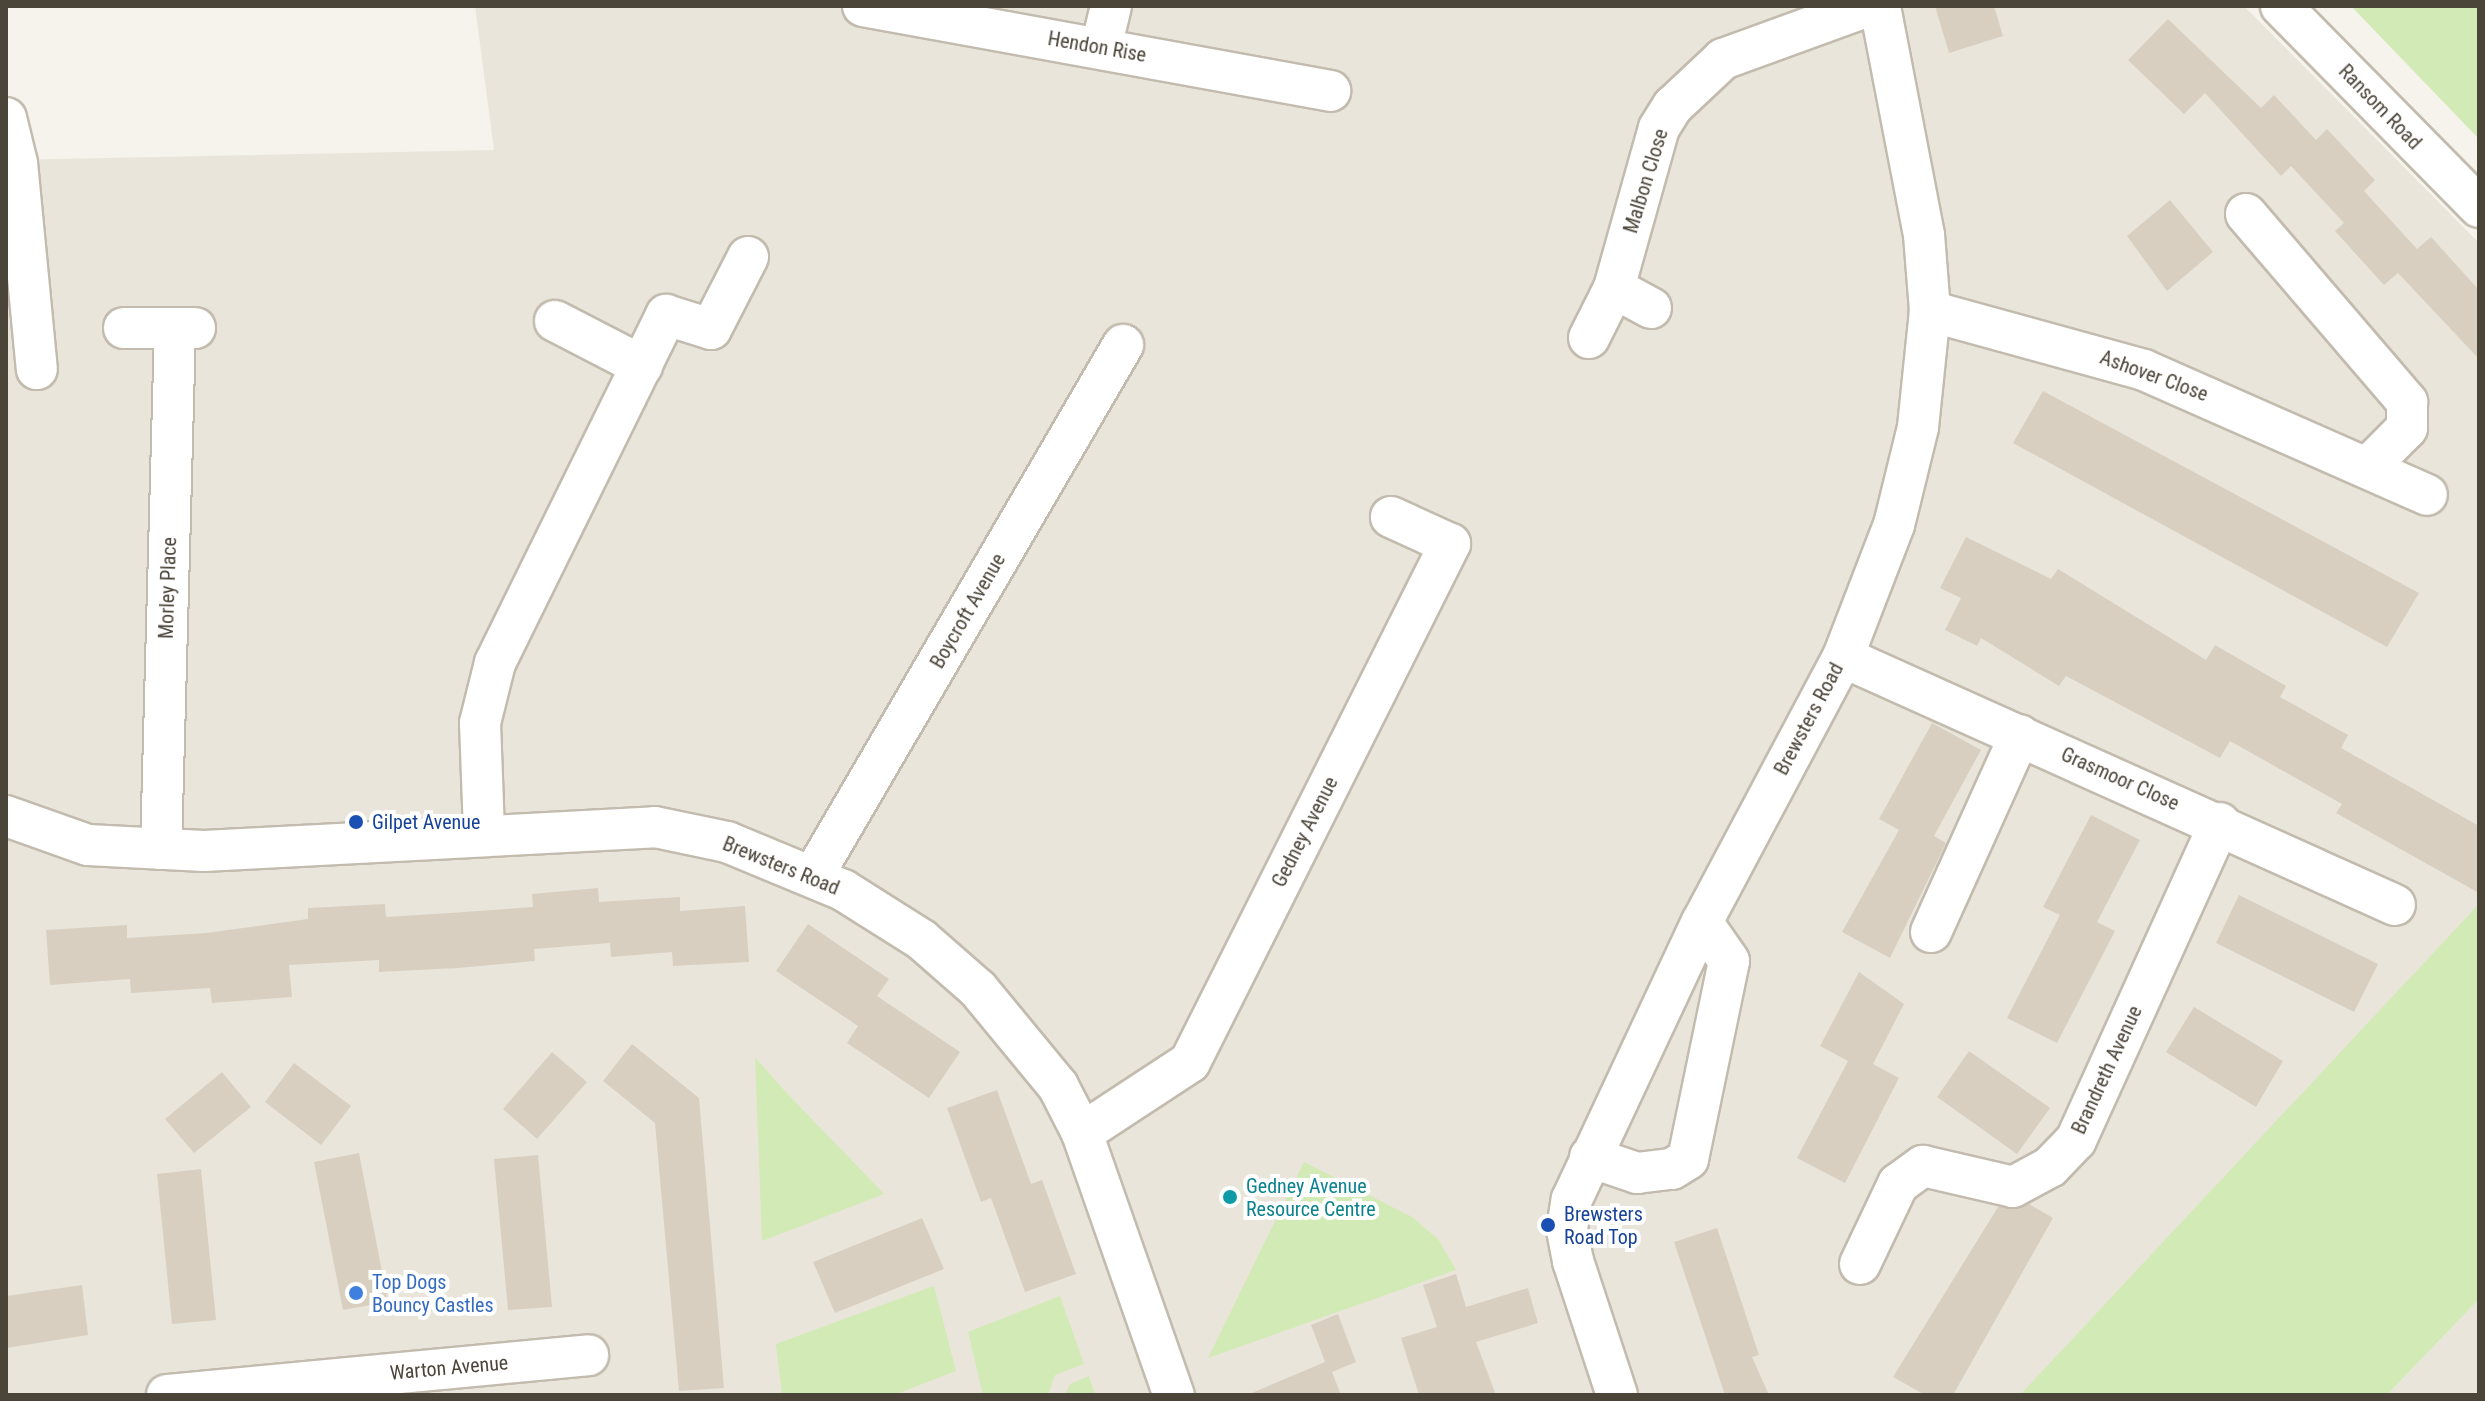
<!DOCTYPE html>
<style>
body{margin:0}
#map{position:relative;width:2485px;height:1401px;overflow:hidden;background:#f6f3ec;font-family:"Roboto Condensed",sans-serif}
div>[style]{position:absolute}
[style*='--x']{left:calc(var(--x)*1px);top:calc(var(--y)*1px);width:calc(var(--w)*1px);rotate:calc(var(--a)*1deg)}
.residential>*{inset:0;background:#eae5da}
.green>*{inset:0;background:#d2eab5}
.building>*{inset:0;background:#d8cfc1}
.roads{filter:drop-shadow(2px 0 #c2bbae) drop-shadow(-2px 0 #c2bbae) drop-shadow(0 2px #c2bbae) drop-shadow(0 -2px #c2bbae)}
.minor>*{height:40px;margin:-20px;padding:0 20px;transform-origin:20px;border-radius:20px;background:#fff}
.dots>*{width:22px;height:22px;translate:-50% -50%;box-sizing:border-box;border:4px solid #fff;border-radius:50%}
span{translate:-50% -50%;white-space:nowrap;text-align:center;line-height:1.15;-webkit-text-stroke:8px #fff;paint-order:stroke}
.street-label{font-size:20px;color:#4b4439}
.transit-label{font-size:20px;color:#164399}
.left{translate:0 -50%;text-align:left}
.culture-label{font-size:20px;color:#0d838f}
.shop-label{font-size:20px;color:#366cbe}
.frame{position:absolute;inset:0;border:8px solid #4b4439;pointer-events:none}
</style>
<div id="map">
<div class="residential">
<div style="clip-path:polygon(475px 6px,2244px 6px,2479px 243px,2479px 909px,2024px 1395px,6px 1395px,6px 160px,494px 150px)"></div>
<div style="clip-path:polygon(2479px 1299px,2479px 1395px,2387px 1395px)"></div>
</div>
<div class="green">
<div style="clip-path:polygon(2351px 6px,2479px 6px,2479px 139px)"></div>
<div style="clip-path:polygon(2479px 904px,2479px 1299px,2387px 1395px,2020px 1395px)"></div>
<div style="clip-path:polygon(755px 1057px,783px 1089px,884px 1194px,762px 1241px)"></div>
<div style="clip-path:polygon(1304px 1162px,1412px 1217px,1438px 1239px,1456px 1270px,1208px 1358px)"></div>
<div style="clip-path:polygon(934px 1286px,956px 1371px,894px 1395px,782px 1395px,776px 1344px)"></div>
<div style="clip-path:polygon(1060px 1296px,1084px 1364px,1055px 1375px,1048px 1395px,983px 1395px,968px 1332px)"></div>
<div style="clip-path:polygon(1089px 1376px,1095px 1395px,1065px 1395px,1070px 1384px)"></div>
</div>
<div class="building">
<div style="clip-path:polygon(1935px 6px,1994px 6px,2003px 36px,1949px 53px)"></div>
<div style="clip-path:polygon(2168px 19px,2261px 108px,2274px 95px,2316px 140px,2327px 129px,2375px 180px,2364px 191px,2417px 249px,2431px 237px,2479px 290px,2479px 359px,2398px 273px,2384px 285px,2335px 231px,2344px 223px,2291px 166px,2281px 176px,2205px 93px,2184px 114px,2128px 60px)"></div>
<div style="clip-path:polygon(2170px 200px,2213px 252px,2167px 291px,2127px 236px)"></div>
<div style="clip-path:polygon(2043px 391px,2419px 593px,2387px 647px,2013px 443px)"></div>
<div style="clip-path:polygon(1966px 537px,2051px 579px,2058px 569px,2206px 660px,2215px 645px,2286px 686px,2280px 697px,2348px 735px,2341px 748px,2479px 826px,2479px 893px,2336px 813px,2342px 804px,2230px 741px,2220px 758px,2066px 676px,2059px 686px,1981px 638px,1977px 646px,1945px 630px,1961px 598px,1940px 588px)"></div>
<div style="clip-path:polygon(1932px 723px,1981px 750px,1934px 836px,1946px 843px,1890px 958px,1842px 932px,1899px 830px,1879px 819px)"></div>
<div style="clip-path:polygon(2091px 815px,2140px 840px,2097px 922px,2115px 931px,2057px 1043px,2007px 1018px,2060px 915px,2043px 907px)"></div>
<div style="clip-path:polygon(598px 888px,599px 902px,680px 897px,680px 911px,745px 906px,749px 962px,673px 966px,672px 952px,611px 957px,610px 943px,534px 949px,535px 961px,458px 968px,379px 972px,379px 960px,289px 965px,292px 997px,212px 1003px,210px 988px,131px 993px,130px 979px,50px 985px,46px 930px,127px 925px,127px 938px,206px 933px,308px 919px,308px 908px,385px 904px,386px 917px,450px 913px,533px 907px,532px 894px)"></div>
<div style="clip-path:polygon(2239px 895px,2378px 964px,2354px 1012px,2216px 943px)"></div>
<div style="clip-path:polygon(808px 924px,889px 979px,877px 996px,960px 1052px,929px 1098px,847px 1043px,858px 1026px,776px 971px)"></div>
<div style="clip-path:polygon(1859px 972px,1904px 1004px,1873px 1064px,1899px 1078px,1845px 1183px,1797px 1158px,1848px 1061px,1820px 1046px)"></div>
<div style="clip-path:polygon(2194px 1007px,2283px 1061px,2256px 1107px,2166px 1052px)"></div>
<div style="clip-path:polygon(632px 1044px,699px 1098px,724px 1388px,679px 1391px,655px 1123px,603px 1081px)"></div>
<div style="clip-path:polygon(1969px 1051px,2050px 1108px,2017px 1154px,1937px 1097px)"></div>
<div style="clip-path:polygon(552px 1052px,587px 1082px,537px 1139px,503px 1109px)"></div>
<div style="clip-path:polygon(294px 1063px,351px 1106px,321px 1145px,265px 1102px)"></div>
<div style="clip-path:polygon(222px 1072px,251px 1107px,194px 1153px,165px 1119px)"></div>
<div style="clip-path:polygon(997px 1090px,1031px 1184px,1042px 1180px,1076px 1274px,1025px 1292px,991px 1198px,981px 1202px,947px 1108px)"></div>
<div style="clip-path:polygon(359px 1153px,388px 1302px,343px 1310px,314px 1162px)"></div>
<div style="clip-path:polygon(538px 1155px,552px 1307px,508px 1310px,494px 1159px)"></div>
<div style="clip-path:polygon(201px 1169px,216px 1320px,172px 1324px,157px 1174px)"></div>
<div style="clip-path:polygon(2029px 1204px,2053px 1218px,1953px 1395px,1925px 1395px,1893px 1377px,1998px 1207px)"></div>
<div style="clip-path:polygon(922px 1218px,944px 1269px,835px 1313px,813px 1262px)"></div>
<div style="clip-path:polygon(1717px 1228px,1759px 1355px,1752px 1357px,1769px 1395px,1725px 1395px,1674px 1242px)"></div>
<div style="clip-path:polygon(1456px 1274px,1466px 1307px,1528px 1288px,1538px 1323px,1476px 1342px,1496px 1395px,1419px 1395px,1401px 1338px,1437px 1327px,1423px 1285px)"></div>
<div style="clip-path:polygon(82px 1285px,88px 1335px,6px 1348px,6px 1296px)"></div>
<div style="clip-path:polygon(1338px 1314px,1356px 1362px,1332px 1372px,1341px 1395px,1247px 1395px,1325px 1362px,1311px 1325px)"></div>
</div>
<div class="roads">
<div class="minor">
<div style="--x:863;--y:6;--w:475;--a:10.3"></div>
<div style="--x:2281;--y:6;--w:282;--a:45.4"></div>
<div style="--x:1101;--y:48;--w:43;--a:-76.6"></div>
<div style="--x:6;--y:118;--w:46;--a:76.3"></div>
<div style="--x:17;--y:163;--w:207;--a:84.5"></div>
<div style="--x:2246;--y:214;--w:248;--a:49.4"></div>
<div style="--x:2407;--y:402;--w:26;--a:90"></div>
<div style="--x:2407;--y:428;--w:52;--a:135"></div>
<div style="--x:1614;--y:288;--w:42;--a:28.4"></div>
<div style="--x:1930;--y:311;--w:222;--a:15.4"></div>
<div style="--x:2144;--y:370;--w:309;--a:23.8"></div>
<div style="--x:555;--y:321;--w:98;--a:27.3"></div>
<div style="--x:124;--y:328;--w:71;--a:0"></div>
<div style="--x:1589;--y:338;--w:56;--a:-63.4"></div>
<div style="--x:1614;--y:288;--w:166;--a:-74.3"></div>
<div style="--x:1659;--y:128;--w:26;--a:-58"></div>
<div style="--x:1673;--y:106;--w:69;--a:-43.2"></div>
<div style="--x:1723;--y:59;--w:155;--a:-20"></div>
<div style="--x:1843;--y:657;--w:605;--a:24.19"></div>
<div style="--x:6;--y:816;--w:87;--a:19.5"></div>
<div style="--x:88;--y:845;--w:116;--a:3"></div>
<div style="--x:204;--y:851;--w:452;--a:-3"></div>
<div style="--x:655;--y:827;--w:74;--a:11.8"></div>
<div style="--x:727;--y:842;--w:126;--a:22.5"></div>
<div style="--x:843;--y:890;--w:93;--a:32.3"></div>
<div style="--x:922;--y:940;--w:74;--a:41.2"></div>
<div style="--x:978;--y:989;--w:126;--a:50.5"></div>
<div style="--x:1058;--y:1086;--w:53;--a:62.9"></div>
<div style="--x:1082;--y:1133;--w:278;--a:70.7"></div>
<div style="--x:484;--y:832;--w:109;--a:-92.1"></div>
<div style="--x:480;--y:723;--w:62;--a:-76"></div>
<div style="--x:495;--y:663;--w:388;--a:-63.8"></div>
<div style="--x:666;--y:315;--w:47;--a:17.3"></div>
<div style="--x:711;--y:329;--w:81;--a:-62.8"></div>
<div style="--x:161;--y:849;--w:521;--a:-88.46"></div>
<div style="--x:813;--y:876;--w:615;--a:-59.72"></div>
<div style="--x:1931;--y:932;--w:216;--a:-65.7"></div>
<div style="--x:1082;--y:1133;--w:129;--a:-33.3"></div>
<div style="--x:1190;--y:1062;--w:580;--a:-63.35"></div>
<div style="--x:1450;--y:544;--w:65;--a:-155.4"></div>
<div style="--x:1590;--y:1157;--w:50;--a:18.8"></div>
<div style="--x:1637;--y:1173;--w:35;--a:-7"></div>
<div style="--x:1672;--y:1169;--w:19;--a:-32"></div>
<div style="--x:1688;--y:1159;--w:202;--a:-78.3"></div>
<div style="--x:1729;--y:961;--w:47;--a:-124.7"></div>
<div style="--x:1860;--y:1264;--w:89;--a:-64.6"></div>
<div style="--x:1898;--y:1184;--w:31;--a:-36"></div>
<div style="--x:1923;--y:1166;--w:92;--a:13.1"></div>
<div style="--x:2013;--y:1187;--w:42;--a:-28.4"></div>
<div style="--x:2050;--y:1167;--w:37;--a:-46"></div>
<div style="--x:2076;--y:1140;--w:348;--a:-65.6"></div>
<div style="--x:167;--y:1395;--w:423;--a:-5.4"></div>
<div style="--x:1617;--y:1395;--w:141;--a:-108.2"></div>
<div style="--x:1573;--y:1261;--w:33;--a:-101"></div>
<div style="--x:1567;--y:1229;--w:30;--a:-81"></div>
<div style="--x:1572;--y:1199;--w:306;--a:-64.9"></div>
<div style="--x:1702;--y:922;--w:300;--a:-62"></div>
<div style="--x:1843;--y:657;--w:142;--a:-68.9"></div>
<div style="--x:1894;--y:525;--w:101;--a:-76.2"></div>
<div style="--x:1918;--y:427;--w:117;--a:-84.1"></div>
<div style="--x:1930;--y:311;--w:76;--a:-94.5"></div>
<div style="--x:1924;--y:235;--w:233;--a:-100.9"></div>
</div>
</div>
<div class="dots">
<div style="left:356px;top:822px;background:#1a4fb4"></div>
<div style="left:1230px;top:1197px;background:#0f9aa8"></div>
<div style="left:1548px;top:1225px;background:#1a4fb4"></div>
<div style="left:356px;top:1293px;background:#3f7fe0"></div>
</div>
<div class="street-label">
<span style="left:1097px;top:47px;rotate:10deg">Hendon Rise</span>
<span style="left:2380px;top:107px;rotate:46deg">Ransom Road</span>
<span style="left:1646px;top:181px;rotate:-73deg">Malbon Close</span>
<span style="left:2154px;top:376px;rotate:20deg">Ashover Close</span>
<span style="left:168px;top:588px;rotate:-88deg">Morley Place</span>
<span style="left:968px;top:611px;rotate:-60deg">Boycroft Avenue</span>
<span style="left:1809px;top:719px;rotate:-62deg">Brewsters Road</span>
<span style="left:2120px;top:779px;rotate:24deg">Grasmoor Close</span>
<span style="left:1305px;top:832px;rotate:-63deg">Gedney Avenue</span>
<span style="left:781px;top:866px;rotate:22deg">Brewsters Road</span>
<span style="left:2107px;top:1070px;rotate:-65deg">Brandreth Avenue</span>
<span style="left:449px;top:1368px;rotate:-5deg">Warton Avenue</span>
</div>
<div class="transit-label">
<span class="left" style="left:372px;top:822px">Gilpet Avenue</span>
<span class="left" style="left:1564px;top:1226px">Brewsters<br>Road Top</span>
</div>
<div class="culture-label">
<span class="left" style="left:1246px;top:1198px">Gedney Avenue<br>Resource Centre</span>
</div>
<div class="shop-label">
<span class="left" style="left:372px;top:1294px">Top Dogs<br>Bouncy Castles</span>
</div>
<div class="frame"></div>
</div>
